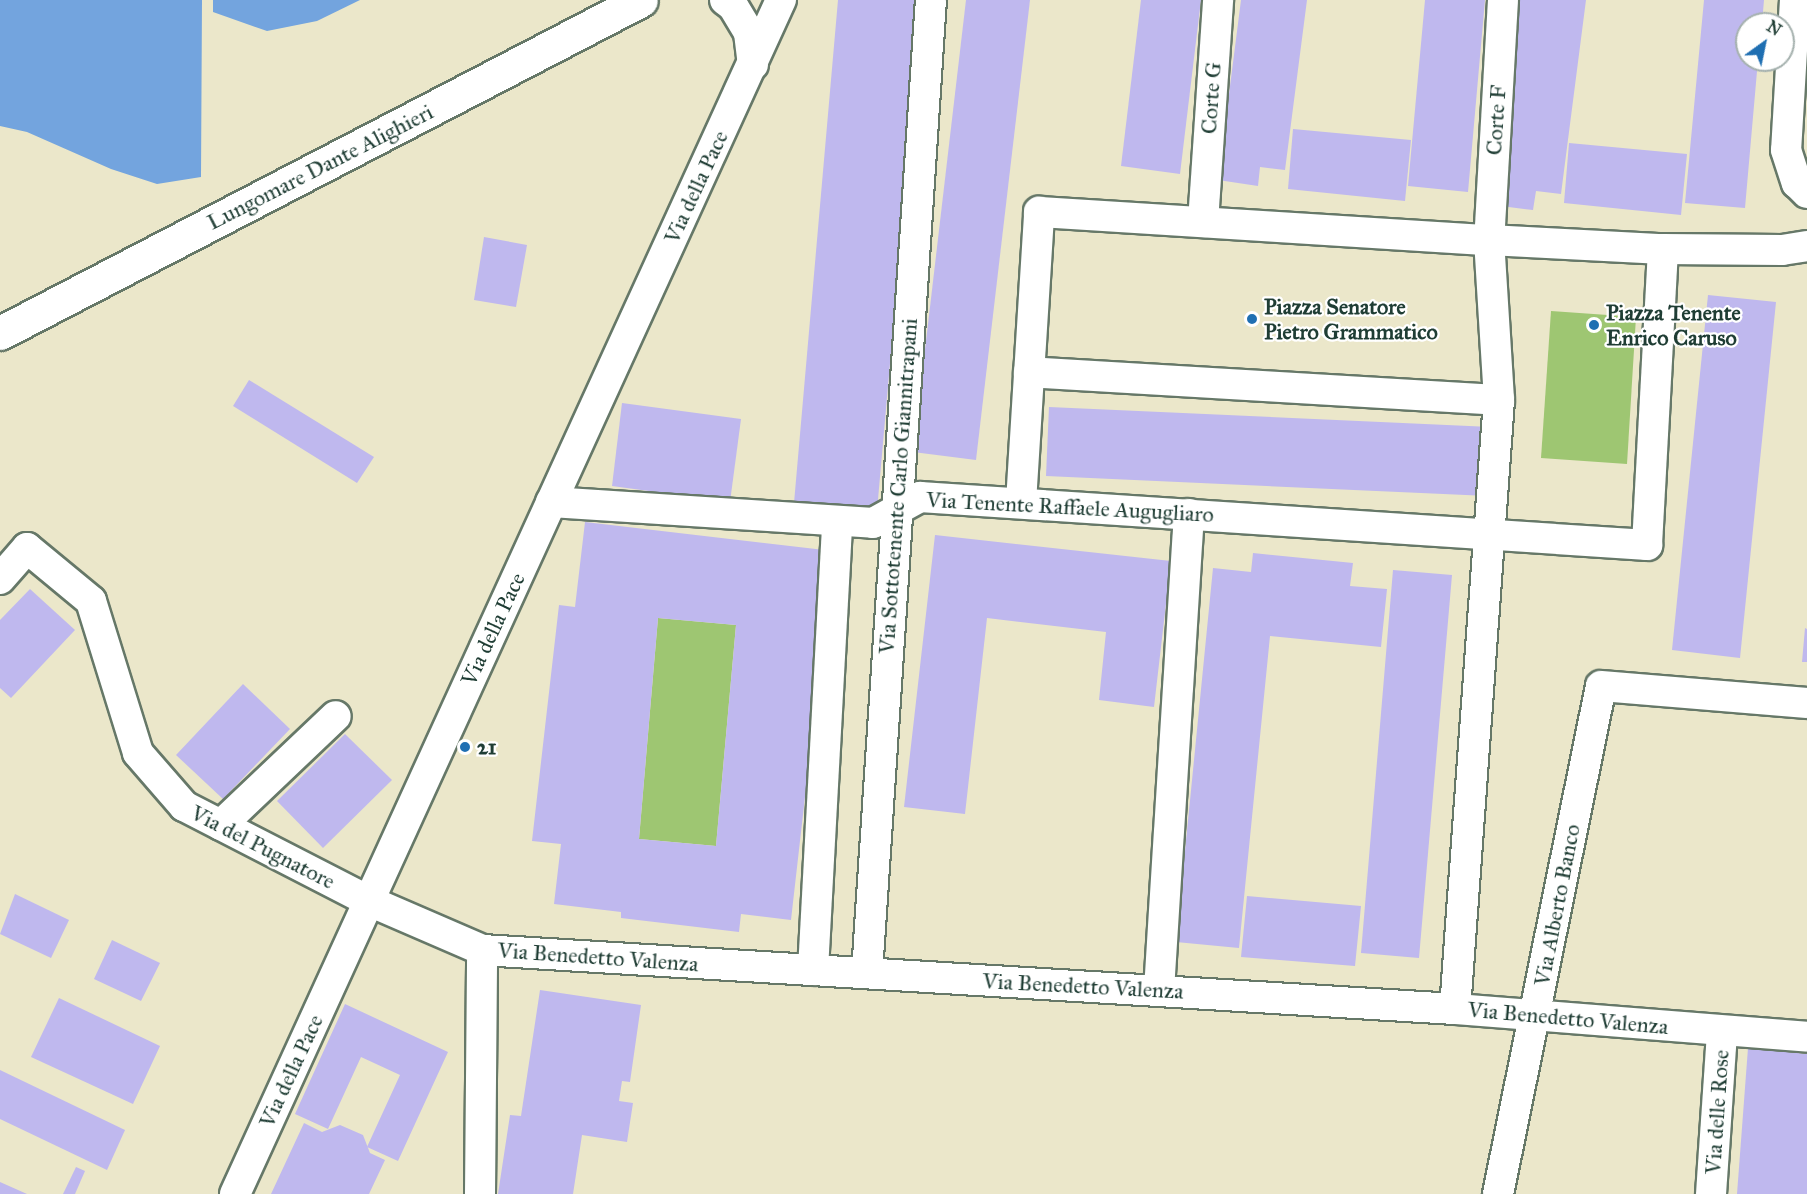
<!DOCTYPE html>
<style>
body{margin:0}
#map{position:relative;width:1807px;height:1194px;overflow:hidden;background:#ebe7ca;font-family:"IM FELL Great Primer",serif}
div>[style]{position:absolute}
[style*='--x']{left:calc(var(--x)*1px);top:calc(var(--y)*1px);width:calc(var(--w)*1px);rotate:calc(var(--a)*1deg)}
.green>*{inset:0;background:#9ec672}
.water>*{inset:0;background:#73a4de}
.building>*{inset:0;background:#bfb8ee}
.roads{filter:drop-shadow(2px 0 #667868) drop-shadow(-2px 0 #667868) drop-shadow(0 2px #667868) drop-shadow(0 -2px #667868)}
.minor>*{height:30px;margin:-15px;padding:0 15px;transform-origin:15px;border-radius:15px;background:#fff}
.secondary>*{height:33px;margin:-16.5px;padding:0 16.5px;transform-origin:16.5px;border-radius:16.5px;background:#fff}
.dots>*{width:16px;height:16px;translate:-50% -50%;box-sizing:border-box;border:3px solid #fff;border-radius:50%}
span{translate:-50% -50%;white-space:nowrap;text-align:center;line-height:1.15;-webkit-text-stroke:4.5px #fff;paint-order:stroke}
.street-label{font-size:22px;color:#1f3d34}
.poi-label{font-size:22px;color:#1f3d34;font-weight:700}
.left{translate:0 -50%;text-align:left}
.north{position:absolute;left:1735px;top:12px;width:60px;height:60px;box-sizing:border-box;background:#fff;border:2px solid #a5b1ae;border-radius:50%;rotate:33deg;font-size:16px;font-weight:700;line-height:24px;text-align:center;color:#1f3d34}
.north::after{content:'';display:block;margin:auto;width:21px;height:27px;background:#1f6fb2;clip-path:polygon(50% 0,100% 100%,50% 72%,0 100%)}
</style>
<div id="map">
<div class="green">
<div style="clip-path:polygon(1551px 311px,1636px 317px,1627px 464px,1541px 458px)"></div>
<div style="clip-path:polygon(658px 618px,736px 625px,716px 846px,639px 839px)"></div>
</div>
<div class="water">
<div style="clip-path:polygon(0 0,202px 0,201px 177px,157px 184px,111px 169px,27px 132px,0 126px)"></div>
<div style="clip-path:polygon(213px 0,360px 0,317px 21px,267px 31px,213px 12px)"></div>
</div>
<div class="building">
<div style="clip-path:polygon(838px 0,922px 0,877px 511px,794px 503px)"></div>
<div style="clip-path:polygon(966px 0,1030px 0,976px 460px,913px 452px)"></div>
<div style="clip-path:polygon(1141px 0,1201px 0,1180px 174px,1121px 166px)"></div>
<div style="clip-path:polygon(1241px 0,1307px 0,1285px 170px,1260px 167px,1258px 186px,1218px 180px)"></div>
<div style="clip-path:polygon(1425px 0,1485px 0,1468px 192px,1408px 186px)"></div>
<div style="clip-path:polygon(1520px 0,1586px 0,1561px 194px,1536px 191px,1533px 210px,1493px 205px)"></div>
<div style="clip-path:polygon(1704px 0,1764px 0,1762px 24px,1747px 24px,1747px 60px,1758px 60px,1745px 208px,1685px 203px)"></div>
<div style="clip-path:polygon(1293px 129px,1411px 140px,1405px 201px,1288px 189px)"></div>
<div style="clip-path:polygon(1569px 143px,1687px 154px,1681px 215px,1564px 203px)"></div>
<div style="clip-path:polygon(484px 237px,527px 245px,516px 307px,474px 300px)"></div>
<div style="clip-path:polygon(1708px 295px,1776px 302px,1740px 658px,1672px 650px)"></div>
<div style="clip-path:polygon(249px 380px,374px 457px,357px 483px,233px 406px)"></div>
<div style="clip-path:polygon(622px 403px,741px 419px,730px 502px,612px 486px)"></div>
<div style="clip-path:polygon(1049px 407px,1491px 427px,1488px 496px,1046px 476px)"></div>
<div style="clip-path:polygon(evenodd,585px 522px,833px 551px,791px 920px,741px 914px,739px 932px,621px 918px,621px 912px,554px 904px,561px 844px,532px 841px,559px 605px,575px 607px,585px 522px,658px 618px,736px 625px,716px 846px,639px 839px,658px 618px)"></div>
<div style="clip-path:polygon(935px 535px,1171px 561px,1154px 707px,1099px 700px,1106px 632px,987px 618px,965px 814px,904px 807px)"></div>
<div style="clip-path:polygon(1253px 553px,1353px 563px,1350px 586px,1387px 589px,1381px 647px,1270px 636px,1239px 948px,1176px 942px,1213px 568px,1251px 572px)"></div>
<div style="clip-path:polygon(1393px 570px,1452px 575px,1419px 958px,1361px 953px)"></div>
<div style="clip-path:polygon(30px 589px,75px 630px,11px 698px,0 688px,0 620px)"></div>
<div style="clip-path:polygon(1805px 628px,1807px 629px,1807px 662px,1802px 662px)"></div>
<div style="clip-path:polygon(243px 684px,290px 729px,223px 799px,176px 755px)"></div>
<div style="clip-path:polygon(345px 734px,392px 780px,323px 848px,277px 801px)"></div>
<div style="clip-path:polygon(15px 894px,69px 920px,51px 958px,0 934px)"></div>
<div style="clip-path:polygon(1247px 896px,1361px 906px,1355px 966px,1241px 957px)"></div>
<div style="clip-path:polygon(112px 940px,160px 963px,141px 1001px,94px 979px)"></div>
<div style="clip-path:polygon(540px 990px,641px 1005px,630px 1082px,622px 1081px,619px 1101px,633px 1103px,627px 1142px,582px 1135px,573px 1194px,498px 1194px,510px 1115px,521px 1116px)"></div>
<div style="clip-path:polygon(59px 998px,160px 1046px,133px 1104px,31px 1057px)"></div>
<div style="clip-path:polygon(345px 1004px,448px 1052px,398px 1161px,367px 1147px,400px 1075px,361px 1057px,328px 1129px,295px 1114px)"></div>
<div style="clip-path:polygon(1748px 1048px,1807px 1054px,1807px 1194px,1737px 1194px)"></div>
<div style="clip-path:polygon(0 1070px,125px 1130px,107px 1170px,0 1119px)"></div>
<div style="clip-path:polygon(304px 1123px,322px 1132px,340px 1125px,363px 1135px,370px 1153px,385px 1160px,369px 1194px,271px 1194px)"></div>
<div style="clip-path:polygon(76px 1167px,85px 1171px,75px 1194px,63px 1194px)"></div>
<div style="clip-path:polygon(0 1182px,27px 1194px,0 1194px)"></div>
</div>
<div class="roads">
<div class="minor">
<div style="--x:725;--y:0;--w:10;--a:37"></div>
<div style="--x:733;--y:6;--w:31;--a:59"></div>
<div style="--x:749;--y:33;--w:32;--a:83"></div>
<div style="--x:1503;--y:0;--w:240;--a:93.3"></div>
<div style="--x:1489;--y:240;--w:174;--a:3"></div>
<div style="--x:1663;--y:249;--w:119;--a:0.5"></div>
<div style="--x:1782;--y:250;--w:25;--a:-9"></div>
<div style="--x:1795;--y:0;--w:150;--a:93.4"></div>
<div style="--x:1786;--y:150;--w:35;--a:72"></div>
<div style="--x:1797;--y:183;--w:14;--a:45"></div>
<div style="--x:1203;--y:222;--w:223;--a:-86.1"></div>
<div style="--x:551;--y:502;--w:323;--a:3.7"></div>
<div style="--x:873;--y:523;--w:54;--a:-29"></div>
<div style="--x:920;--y:497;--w:729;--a:3.78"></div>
<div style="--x:1647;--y:545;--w:296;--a:-86.9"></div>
<div style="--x:1021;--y:502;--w:291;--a:-86.4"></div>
<div style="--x:1039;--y:212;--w:451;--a:3.6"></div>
<div style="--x:1489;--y:240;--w:160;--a:86.4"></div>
<div style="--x:1499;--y:400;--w:471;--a:-176.6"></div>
<div style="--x:0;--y:579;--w:41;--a:-48.9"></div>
<div style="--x:27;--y:548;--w:83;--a:39.6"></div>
<div style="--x:91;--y:601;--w:159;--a:72.8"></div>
<div style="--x:138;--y:753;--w:70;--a:49"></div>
<div style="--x:184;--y:806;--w:208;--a:27.2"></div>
<div style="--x:369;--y:901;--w:123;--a:23.4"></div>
<div style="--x:482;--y:950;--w:975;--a:3.47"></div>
<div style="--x:1455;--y:1009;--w:353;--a:4.5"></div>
<div style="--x:221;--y:825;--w:158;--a:-43.5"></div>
<div style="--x:813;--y:970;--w:449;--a:-86.9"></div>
<div style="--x:867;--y:973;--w:975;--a:-86.24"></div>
<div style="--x:1159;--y:990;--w:477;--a:-86.4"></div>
<div style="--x:1455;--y:1009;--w:611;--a:-85.87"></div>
<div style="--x:235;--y:1194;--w:1313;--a:-65.43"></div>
<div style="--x:480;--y:1194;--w:244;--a:-89.5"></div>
<div style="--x:1498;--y:1194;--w:518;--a:-78.54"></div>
<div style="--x:1601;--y:686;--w:207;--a:4.7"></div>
<div style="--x:1711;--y:1194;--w:163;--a:-86.1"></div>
</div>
<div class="secondary">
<div style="--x:0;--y:333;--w:722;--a:-27.45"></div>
</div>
</div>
<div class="dots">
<div style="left:1252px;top:319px;background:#1f6fb2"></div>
<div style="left:1594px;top:325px;background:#1f6fb2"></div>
<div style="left:465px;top:747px;background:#1f6fb2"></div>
</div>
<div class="street-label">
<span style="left:1211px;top:98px;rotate:-86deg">Corte G</span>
<span style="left:1496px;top:120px;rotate:-86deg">Corte F</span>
<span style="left:320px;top:167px;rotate:-27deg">Lungomare Dante Alighieri</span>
<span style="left:696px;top:187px;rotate:-65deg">Via della Pace</span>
<span style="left:898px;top:486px;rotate:-86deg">Via Sottotenente Carlo Giannitrapani</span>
<span style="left:1070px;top:507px;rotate:3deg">Via Tenente Raffaele Augugliaro</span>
<span style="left:493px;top:629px;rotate:-65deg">Via della Pace</span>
<span style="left:263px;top:847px;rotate:27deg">Via del Pugnatore</span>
<span style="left:1557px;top:905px;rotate:-79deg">Via Alberto Banco</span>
<span style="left:598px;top:957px;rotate:4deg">Via Benedetto Valenza</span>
<span style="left:1083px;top:986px;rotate:3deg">Via Benedetto Valenza</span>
<span style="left:1568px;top:1018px;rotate:5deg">Via Benedetto Valenza</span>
<span style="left:291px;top:1071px;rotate:-65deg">Via della Pace</span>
<span style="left:1717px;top:1112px;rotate:-86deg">Via delle Rose</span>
</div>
<div class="poi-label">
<span class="left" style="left:1264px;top:319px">Piazza Senatore<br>Pietro Grammatico</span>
<span class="left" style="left:1606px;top:325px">Piazza Tenente<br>Enrico Caruso</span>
<span class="left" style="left:477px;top:747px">21</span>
</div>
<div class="north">N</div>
</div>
